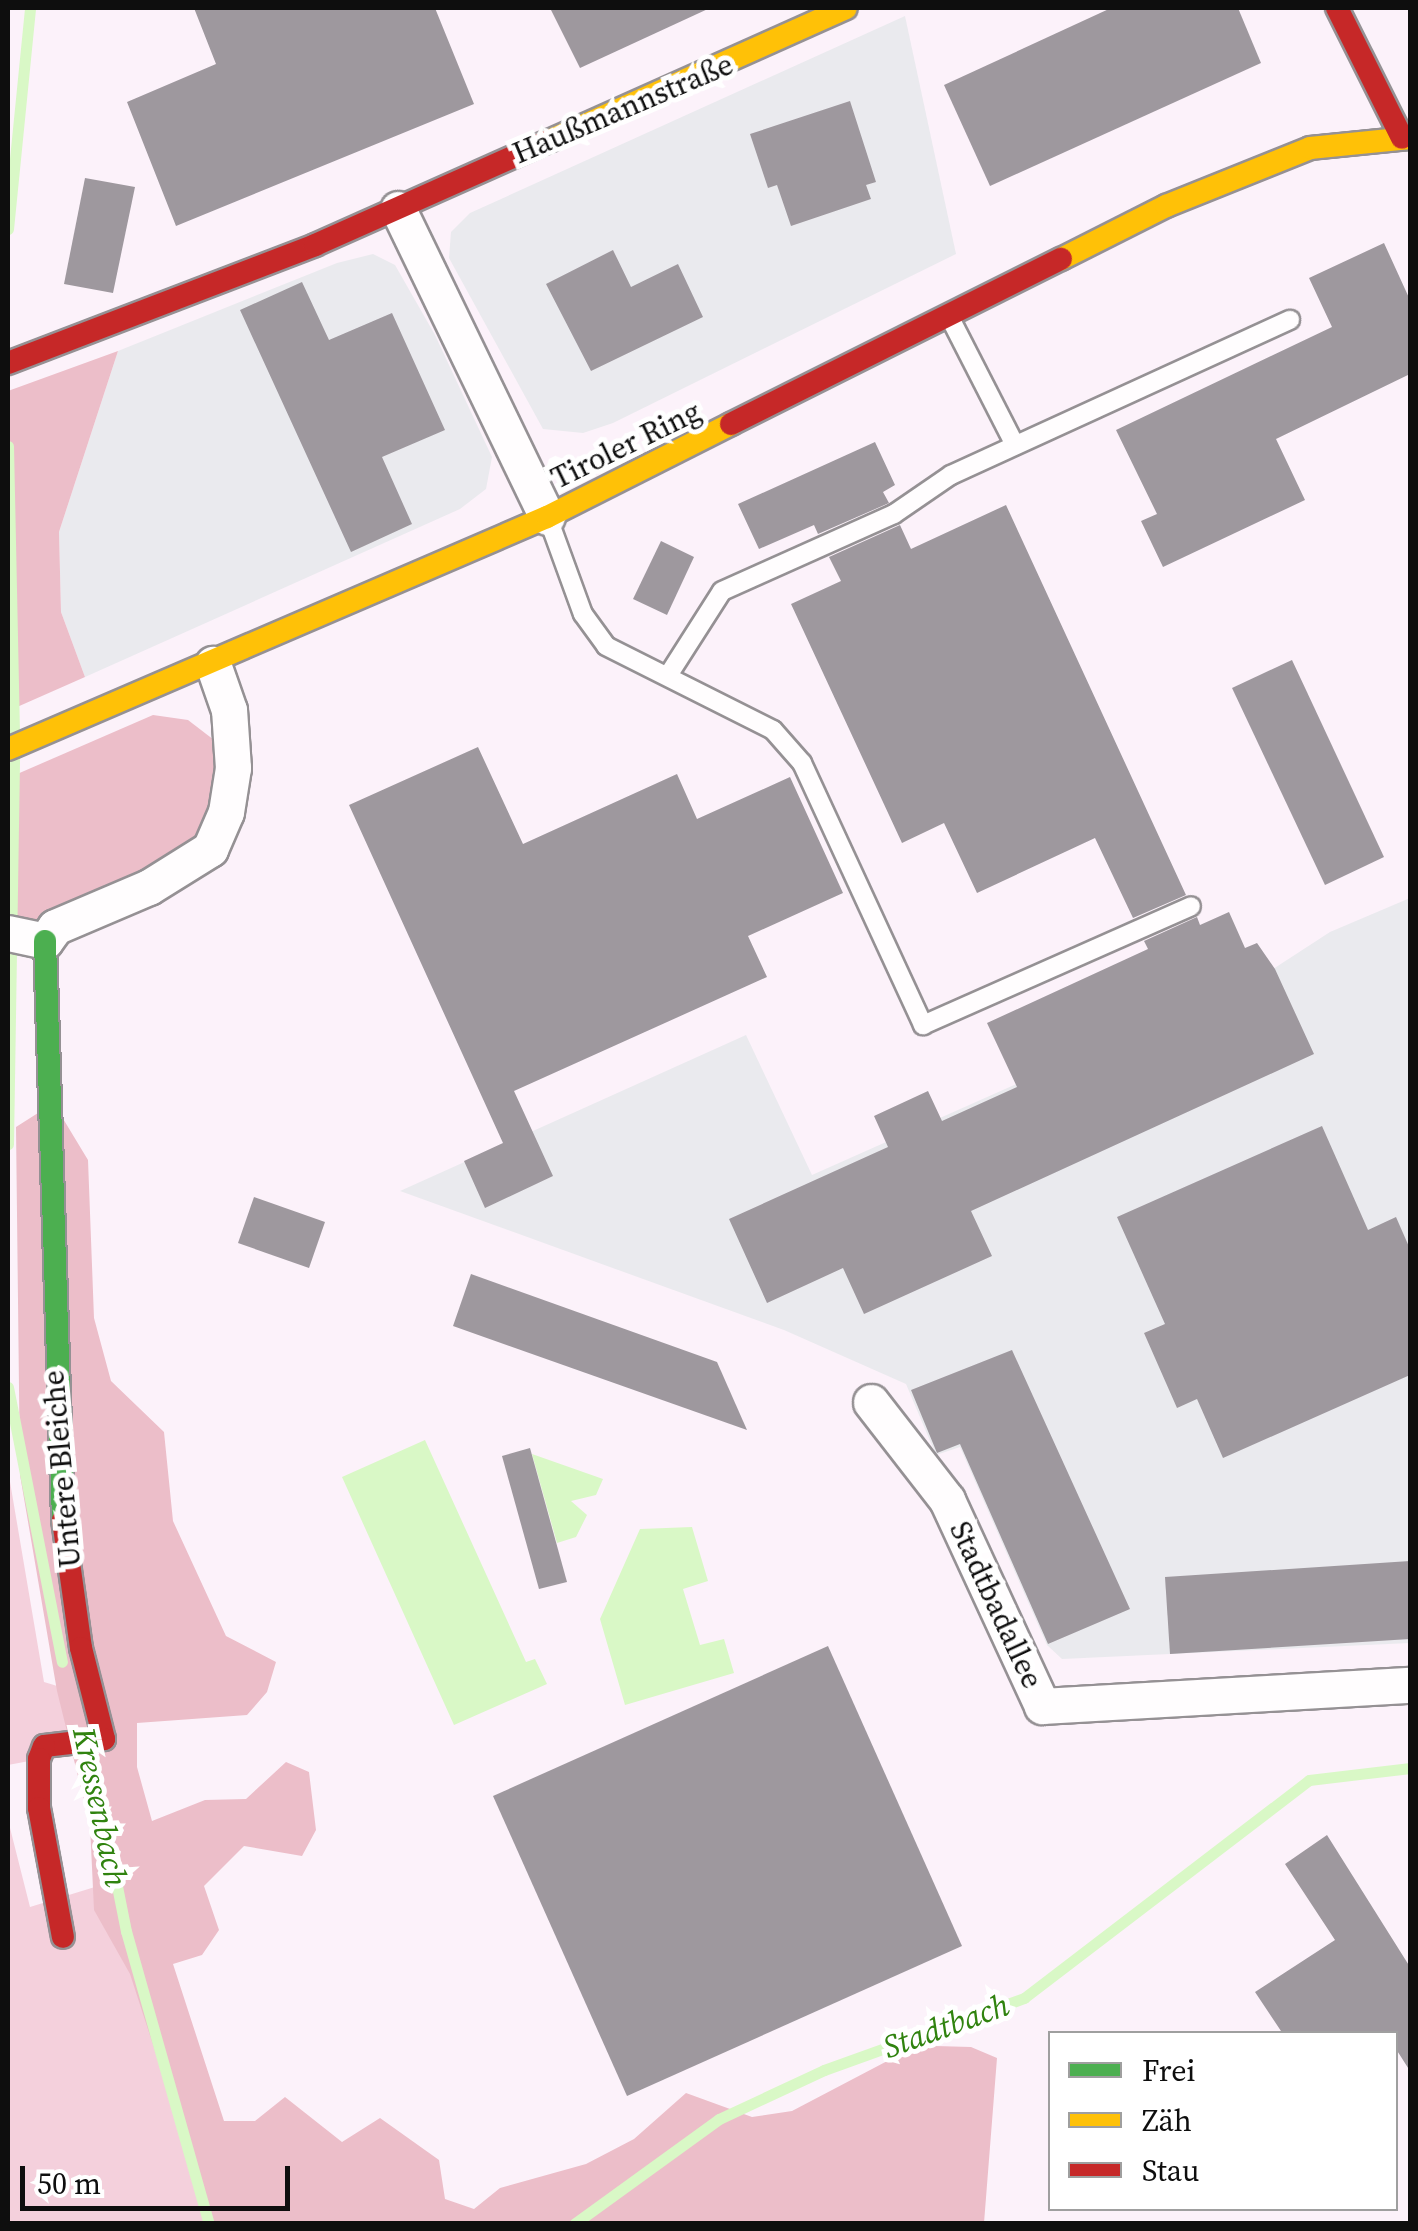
<!DOCTYPE html>
<meta charset="utf-8">
<style>
body{margin:0}
#map{position:relative;width:1418px;height:2231px;overflow:hidden;background:#fcf2fa;font-family:"Source Serif 4",serif}
div>[style]{position:absolute}
[style*='--x']{left:calc(var(--x)*1px);top:calc(var(--y)*1px);width:calc(var(--w)*1px);rotate:calc(var(--a)*1deg)}
.industrial>*{inset:0;background:#eaeaee}
.green>*{inset:0;background:#f4d0dc}
.forest>*{inset:0;background:#ecbec9}
.water>*{inset:0;background:#d9f8c6}
.stream>*{height:11px;margin:-5.5px;padding:0 5.5px;transform-origin:5.5px;border-radius:5.5px;background:#d9f8c6}
.building>*{inset:0;background:#9e989e}
.roads{filter:drop-shadow(2px 0 #959194) drop-shadow(-2px 0 #959194) drop-shadow(0 2px #959194) drop-shadow(0 -2px #959194)}
.lane>*{height:18px;margin:-9px;padding:0 9px;transform-origin:9px;border-radius:9px;background:#fffdfe}
.street>*{height:35px;margin:-17.5px;padding:0 17.5px;transform-origin:17.5px;border-radius:17.5px;background:#fffdfe}
.fast>*{height:22px;margin:-11px;padding:0 11px;transform-origin:11px;border-radius:11px;background:#4caf50}
.slow>*{height:22px;margin:-11px;padding:0 11px;transform-origin:11px;border-radius:11px;background:#ffc107}
.jam>*{height:22px;margin:-11px;padding:0 11px;transform-origin:11px;border-radius:11px;background:#c62828}
span{translate:-50% -50%;white-space:nowrap;text-align:center;line-height:1.15;-webkit-text-stroke:10px #fff;paint-order:stroke}
.street-label{font-size:30px;color:#0e0e0e}
.water-label{font-size:32px;color:#30830f;font-style:italic}
.frame{position:absolute;inset:0;border:10px solid #0e0e0e;pointer-events:none}
.legend{position:absolute;left:1048px;top:2031px;width:350px;height:180px;box-sizing:border-box;background:#fff;border:2px solid #9f9f9f;margin:0;padding:12px 18px;list-style:none;font-size:30px;color:#0e0e0e}
.legend li{display:flex;align-items:center;gap:20px;height:50px}
.legend b{width:50px;border:2px solid #9f9f9f}
.scale{position:absolute;left:20px;top:2166px;width:270px;height:45px;box-sizing:border-box;border:5px solid #0e0e0e;border-top:0;padding-left:12px;font-size:30px;line-height:35px;white-space:nowrap;color:#0e0e0e;-webkit-text-stroke:8px #fff;paint-order:stroke}
</style>
<div id="map">
<div class="industrial">
<div style="clip-path:polygon(905px 16px,956px 254px,613px 423px,583px 433px,543px 429px,449px 258px,451px 232px,470px 213px)"></div>
<div style="clip-path:polygon(373px 254px,395px 265px,435px 335px,492px 457px,486px 489px,460px 509px,85px 677px,61px 612px,59px 532px,118px 351px,337px 263px)"></div>
<div style="clip-path:polygon(1410px 898px,1410px 1643px,1062px 1659px,1047px 1645px,960px 1447px,936px 1455px,906px 1384px,784px 1330px,400px 1191px,746px 1035px,812px 1175px,1270px 971px,1330px 932px)"></div>
</div>
<div class="green">
<div style="clip-path:polygon(8px 1470px,44px 1682px,77px 1692px,77px 1752px,8px 1765px)"></div>
<div style="clip-path:polygon(8px 1820px,30px 1907px,111px 1882px,191px 2153px,454px 2224px,8px 2223px)"></div>
</div>
<div class="forest">
<div style="clip-path:polygon(118px 351px,59px 532px,61px 612px,85px 677px,8px 711px,8px 391px)"></div>
<div style="clip-path:polygon(153px 715px,188px 720px,214px 740px,218px 782px,197px 843px,41px 923px,8px 921px,8px 778px)"></div>
<div style="clip-path:polygon(59px 1112px,88px 1160px,94px 1318px,111px 1381px,164px 1432px,173px 1521px,226px 1636px,276px 1662px,267px 1692px,247px 1715px,137px 1723px,137px 1767px,152px 1821px,205px 1800px,246px 1799px,286px 1762px,309px 1772px,316px 1830px,302px 1856px,244px 1846px,204px 1886px,219px 1930px,202px 1955px,173px 1964px,224px 2121px,255px 2121px,285px 2097px,342px 2142px,380px 2118px,439px 2160px,445px 2199px,474px 2209px,500px 2188px,586px 2164px,634px 2139px,686px 2093px,752px 2117px,792px 2111px,893px 2058px,935px 2046px,971px 2047px,997px 2058px,984px 2223px,211px 2223px,130px 1974px,94px 1910px,90px 1825px,57px 1691px,20px 1475px,16px 1127px,38px 1113px)"></div>
</div>
<div class="water">
<div style="clip-path:polygon(425px 1440px,526px 1662px,535px 1659px,547px 1684px,454px 1725px,342px 1477px)"></div>
<div style="clip-path:polygon(532px 1454px,603px 1479px,596px 1495px,571px 1501px,587px 1515px,576px 1537px,557px 1543px)"></div>
<div style="clip-path:polygon(692px 1527px,708px 1581px,683px 1589px,700px 1645px,724px 1639px,734px 1673px,625px 1705px,600px 1619px,640px 1529px)"></div>
</div>
<div class="stream">
<div style="--x:8;--y:229;--w:222;--a:-84.3"></div>
<div style="--x:8;--y:446;--w:286;--a:88.8"></div>
<div style="--x:8;--y:1144;--w:388;--a:-89.1"></div>
<div style="--x:8;--y:1387;--w:280;--a:78.9"></div>
<div style="--x:90;--y:1751;--w:184;--a:78.7"></div>
<div style="--x:126;--y:1931;--w:305;--a:74.2"></div>
<div style="--x:574;--y:2224;--w:179;--a:-35.9"></div>
<div style="--x:719;--y:2119;--w:116;--a:-25"></div>
<div style="--x:824;--y:2070;--w:213;--a:-19.8"></div>
<div style="--x:1024;--y:1998;--w:359;--a:-37.4"></div>
<div style="--x:1309;--y:1780;--w:102;--a:-6.8"></div>
</div>
<div class="building">
<div style="clip-path:polygon(194px 8px,435px 8px,474px 104px,176px 226px,127px 102px,216px 64px)"></div>
<div style="clip-path:polygon(550px 8px,710px 8px,580px 68px)"></div>
<div style="clip-path:polygon(1111px 8px,1238px 8px,1261px 63px,990px 186px,944px 85px)"></div>
<div style="clip-path:polygon(850px 101px,876px 182px,866px 185px,871px 199px,791px 226px,777px 185px,768px 188px,750px 134px)"></div>
<div style="clip-path:polygon(85px 178px,135px 187px,113px 293px,64px 284px)"></div>
<div style="clip-path:polygon(1384px 243px,1410px 300px,1410px 374px,1276px 439px,1305px 500px,1163px 567px,1141px 521px,1157px 514px,1116px 430px,1332px 327px,1309px 278px)"></div>
<div style="clip-path:polygon(613px 250px,631px 287px,678px 264px,703px 317px,591px 371px,546px 284px)"></div>
<div style="clip-path:polygon(302px 282px,329px 340px,392px 313px,445px 430px,382px 457px,412px 524px,351px 552px,240px 310px)"></div>
<div style="clip-path:polygon(875px 442px,895px 485px,883px 492px,889px 503px,818px 534px,814px 525px,759px 549px,738px 504px)"></div>
<div style="clip-path:polygon(1006px 505px,1186px 895px,1133px 918px,1095px 838px,977px 893px,944px 823px,902px 843px,791px 604px,841px 581px,829px 557px,900px 525px,911px 549px)"></div>
<div style="clip-path:polygon(661px 541px,694px 557px,667px 615px,633px 599px)"></div>
<div style="clip-path:polygon(1292px 660px,1384px 857px,1325px 885px,1232px 688px)"></div>
<div style="clip-path:polygon(478px 747px,523px 844px,677px 774px,697px 819px,790px 777px,843px 893px,748px 936px,767px 977px,514px 1091px,553px 1176px,485px 1208px,464px 1161px,503px 1143px,349px 805px)"></div>
<div style="clip-path:polygon(1229px 912px,1245px 948px,1257px 943px,1275px 969px,1314px 1054px,971px 1211px,992px 1256px,864px 1314px,843px 1268px,767px 1303px,729px 1219px,888px 1147px,874px 1116px,928px 1091px,942px 1121px,1017px 1087px,987px 1023px,1148px 949px,1144px 941px,1197px 917px,1200px 925px)"></div>
<div style="clip-path:polygon(1322px 1126px,1368px 1230px,1396px 1217px,1410px 1249px,1410px 1375px,1223px 1458px,1197px 1399px,1177px 1408px,1144px 1333px,1165px 1324px,1117px 1217px)"></div>
<div style="clip-path:polygon(254px 1197px,325px 1222px,309px 1268px,238px 1243px)"></div>
<div style="clip-path:polygon(471px 1274px,717px 1362px,747px 1430px,453px 1326px)"></div>
<div style="clip-path:polygon(1012px 1350px,1130px 1609px,1048px 1644px,960px 1444px,937px 1453px,911px 1390px)"></div>
<div style="clip-path:polygon(530px 1448px,567px 1582px,539px 1589px,502px 1456px)"></div>
<div style="clip-path:polygon(1410px 1561px,1410px 1639px,1170px 1654px,1165px 1577px)"></div>
<div style="clip-path:polygon(828px 1646px,962px 1946px,627px 2096px,493px 1796px)"></div>
<div style="clip-path:polygon(1327px 1835px,1410px 1967px,1410px 2071px,1396px 2049px,1396px 2034px,1283px 2034px,1255px 1992px,1335px 1940px,1285px 1864px)"></div>
</div>
<div class="roads">
<div class="lane">
<div style="--x:949;--y:316;--w:145;--a:62.9"></div>
<div style="--x:548;--y:518;--w:102;--a:70"></div>
<div style="--x:583;--y:614;--w:39;--a:54"></div>
<div style="--x:606;--y:646;--w:187;--a:26.7"></div>
<div style="--x:773;--y:730;--w:44;--a:48.7"></div>
<div style="--x:802;--y:763;--w:289;--a:65.2"></div>
<div style="--x:923;--y:1025;--w:293;--a:-23.9"></div>
<div style="--x:669;--y:674;--w:98;--a:-57.4"></div>
<div style="--x:722;--y:591;--w:188;--a:-24.1"></div>
<div style="--x:894;--y:514;--w:69;--a:-34.4"></div>
<div style="--x:951;--y:475;--w:373;--a:-24.6"></div>
</div>
<div class="street">
<div style="--x:398;--y:209;--w:342;--a:64.2"></div>
<div style="--x:8;--y:933;--w:38;--a:12"></div>
<div style="--x:45;--y:941;--w:17;--a:-54"></div>
<div style="--x:55;--y:927;--w:102;--a:-23.1"></div>
<div style="--x:149;--y:887;--w:72;--a:-31.9"></div>
<div style="--x:210;--y:849;--w:40;--a:-66.6"></div>
<div style="--x:226;--y:812;--w:45;--a:-81"></div>
<div style="--x:233;--y:768;--w:58;--a:-93.9"></div>
<div style="--x:229;--y:710;--w:49;--a:-109.2"></div>
<div style="--x:871;--y:1402;--w:124;--a:52.2"></div>
<div style="--x:947;--y:1500;--w:227;--a:65.2"></div>
<div style="--x:1042;--y:1706;--w:369;--a:-3.3"></div>
</div>
<div class="fast">
<div style="--x:45;--y:941;--w:579;--a:88.22"></div>
</div>
<div class="slow">
<div style="--x:549;--y:141;--w:325;--a:-24.1"></div>
<div style="--x:1061;--y:259;--w:118;--a:-26.8"></div>
<div style="--x:1166;--y:206;--w:155;--a:-21.9"></div>
<div style="--x:1310;--y:148;--w:100;--a:-5.7"></div>
<div style="--x:8;--y:749;--w:587;--a:-23.29"></div>
<div style="--x:547;--y:517;--w:206;--a:-26.8"></div>
</div>
<div class="jam">
<div style="--x:1337;--y:8;--w:145;--a:63.4"></div>
<div style="--x:8;--y:363;--w:329;--a:-21"></div>
<div style="--x:315;--y:245;--w:256;--a:-24"></div>
<div style="--x:731;--y:424;--w:369;--a:-26.6"></div>
<div style="--x:63;--y:1520;--w:129;--a:82"></div>
<div style="--x:81;--y:1648;--w:94;--a:75.8"></div>
<div style="--x:104;--y:1739;--w:60;--a:173.3"></div>
<div style="--x:44;--y:1746;--w:14;--a:111"></div>
<div style="--x:39;--y:1759;--w:49;--a:90"></div>
<div style="--x:39;--y:1808;--w:131;--a:79.5"></div>
</div>
</div>
<div class="street-label">
<span style="left:623px;top:109px;rotate:-23deg">Haußmannstraße</span>
<span style="left:626px;top:445px;rotate:-26deg">Tiroler Ring</span>
<span style="left:62px;top:1469px;rotate:-95deg">Untere Bleiche</span>
<span style="left:996px;top:1605px;rotate:65deg">Stadtbadallee</span>
</div>
<div class="water-label">
<span style="left:100px;top:1807px;rotate:78deg">Kressenbach</span>
<span style="left:946px;top:2026px;rotate:-20deg">Stadtbach</span>
</div>
<div class="frame"></div>
<ul class="legend">
<li><b style="height:12px;background:#4caf50"></b>Frei</li>
<li><b style="height:12px;background:#ffc107"></b>Zäh</li>
<li><b style="height:12px;background:#c62828"></b>Stau</li>
</ul>
<div class="scale">50 m</div>
</div>
